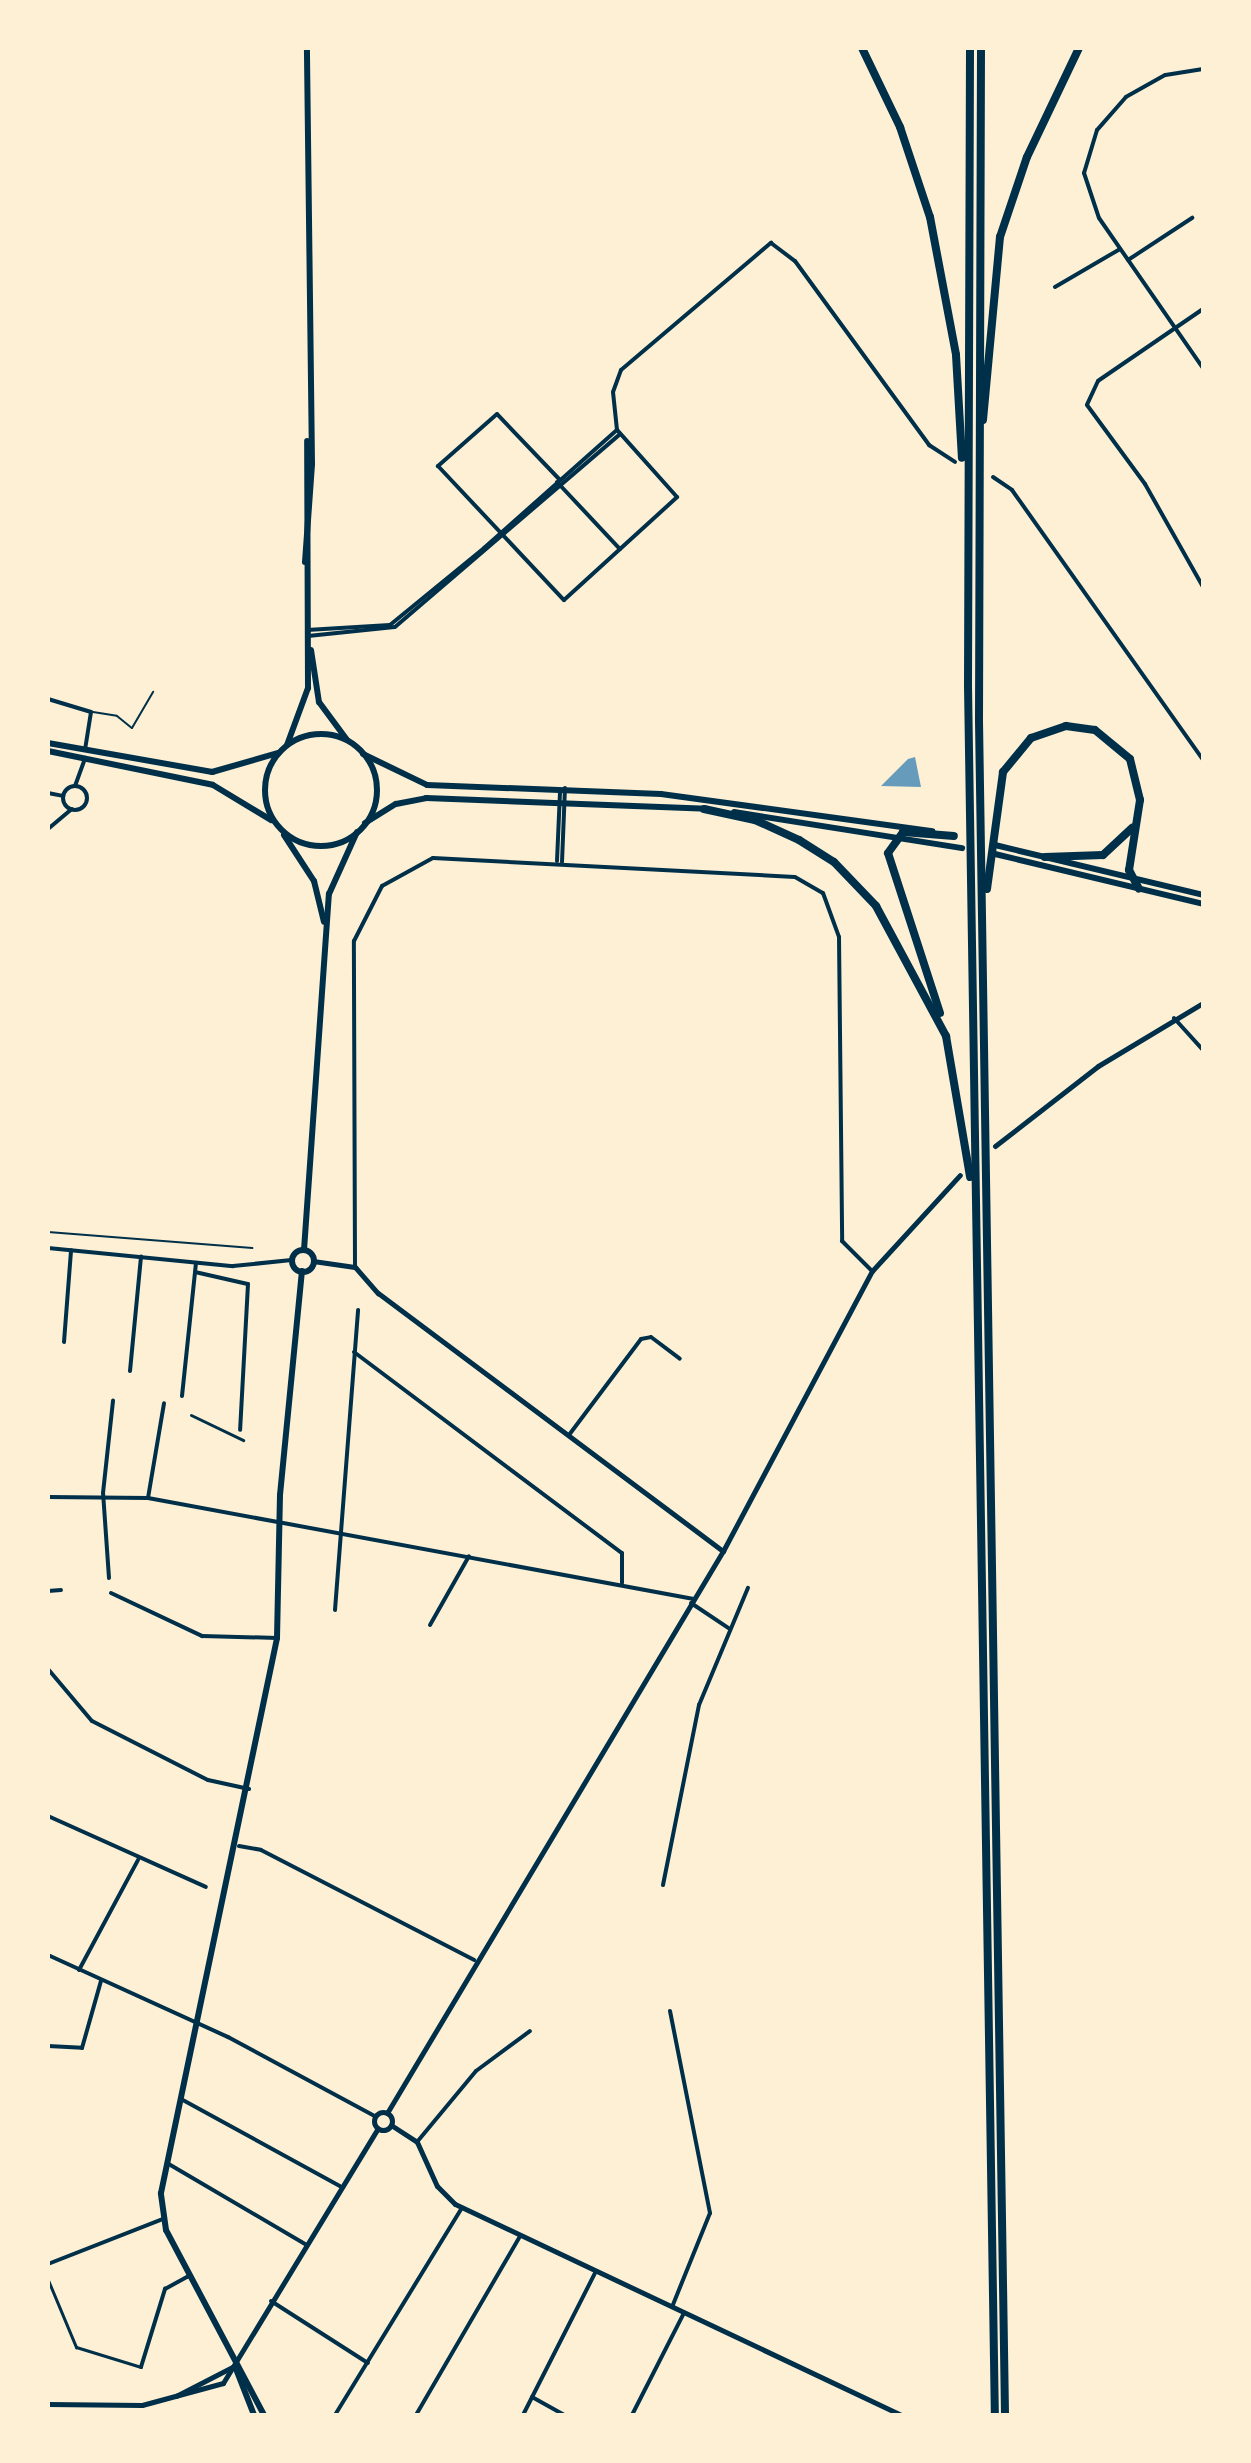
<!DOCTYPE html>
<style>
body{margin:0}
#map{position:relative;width:1251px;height:2463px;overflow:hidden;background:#fdf0d5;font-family:Quicksand,sans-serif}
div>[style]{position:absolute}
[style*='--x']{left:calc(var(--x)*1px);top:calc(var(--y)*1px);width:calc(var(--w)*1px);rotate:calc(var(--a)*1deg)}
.water>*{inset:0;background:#669bbc}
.service>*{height:2px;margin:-1px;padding:0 1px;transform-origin:1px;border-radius:1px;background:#003049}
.pedestrian>*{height:3px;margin:-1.5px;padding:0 1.5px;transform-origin:1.5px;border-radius:1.5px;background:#003049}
.minor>*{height:4px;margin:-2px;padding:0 2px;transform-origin:2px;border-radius:2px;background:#003049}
.minor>.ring{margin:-2px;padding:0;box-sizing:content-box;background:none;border:4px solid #003049;border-radius:50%}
.tertiary>*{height:5px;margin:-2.5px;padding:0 2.5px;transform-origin:2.5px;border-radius:2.5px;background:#003049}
.tertiary>.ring{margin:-2.5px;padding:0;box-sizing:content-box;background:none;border:5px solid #003049;border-radius:50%}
.secondary>*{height:6px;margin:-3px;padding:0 3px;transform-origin:3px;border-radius:3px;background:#003049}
.secondary>.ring{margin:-3px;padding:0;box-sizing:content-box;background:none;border:6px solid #003049;border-radius:50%}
.motorway>*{height:8px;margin:-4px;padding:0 4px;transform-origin:4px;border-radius:4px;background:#003049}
span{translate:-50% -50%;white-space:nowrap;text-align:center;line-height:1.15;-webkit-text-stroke:8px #fdf0d5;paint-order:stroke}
.frame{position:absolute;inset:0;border:50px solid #fdf0d5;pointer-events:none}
</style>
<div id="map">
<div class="water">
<div style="clip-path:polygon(915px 757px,921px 787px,881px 786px,908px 759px)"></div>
</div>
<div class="service">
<div style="--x:93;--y:712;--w:24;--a:9"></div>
<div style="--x:117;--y:716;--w:19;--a:39"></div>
<div style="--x:132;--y:728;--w:42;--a:-59.7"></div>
<div style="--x:48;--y:1232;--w:205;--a:4.5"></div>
</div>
<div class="pedestrian">
<div style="--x:191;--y:1415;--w:58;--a:25.7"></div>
<div style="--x:48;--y:2280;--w:73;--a:67.3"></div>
<div style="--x:76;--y:2347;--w:68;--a:17.1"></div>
</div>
<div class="minor">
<div style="--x:1203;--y:69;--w:38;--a:171"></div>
<div style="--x:1165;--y:75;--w:45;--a:150.6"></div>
<div style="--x:1126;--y:97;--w:44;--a:131.3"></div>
<div style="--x:1097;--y:130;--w:45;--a:106.8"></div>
<div style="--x:1084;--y:173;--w:47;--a:71.6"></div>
<div style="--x:1099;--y:218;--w:183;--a:55.3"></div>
<div style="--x:1128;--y:260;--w:77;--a:-33.3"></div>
<div style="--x:1055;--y:287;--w:75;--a:-30.3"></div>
<div style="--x:1203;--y:309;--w:127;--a:145.6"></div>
<div style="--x:1098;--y:381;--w:26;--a:115"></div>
<div style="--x:1087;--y:405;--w:98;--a:53.7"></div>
<div style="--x:1145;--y:484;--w:118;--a:60.6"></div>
<div style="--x:993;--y:477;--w:23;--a:34"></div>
<div style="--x:1012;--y:490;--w:331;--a:54.7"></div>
<div style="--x:560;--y:480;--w:91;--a:-133.7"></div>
<div style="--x:497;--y:414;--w:79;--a:138.6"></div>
<div style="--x:438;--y:466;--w:184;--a:46.8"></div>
<div style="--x:564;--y:600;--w:153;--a:-42.3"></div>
<div style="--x:677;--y:497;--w:90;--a:-131.8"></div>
<div style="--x:557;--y:482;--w:92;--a:46.8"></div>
<div style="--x:307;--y:630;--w:83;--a:-3.4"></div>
<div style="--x:390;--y:625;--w:122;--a:-39.3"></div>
<div style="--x:484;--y:548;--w:178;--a:-41.6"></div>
<div style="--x:617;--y:430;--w:38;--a:-96"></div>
<div style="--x:613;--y:392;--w:23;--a:-70"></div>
<div style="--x:621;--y:370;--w:197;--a:-40.3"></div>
<div style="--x:771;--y:243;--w:30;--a:37"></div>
<div style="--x:795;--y:261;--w:228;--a:53.9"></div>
<div style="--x:929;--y:445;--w:31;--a:33"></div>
<div style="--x:308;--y:636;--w:87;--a:-5.9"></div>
<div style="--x:395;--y:627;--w:296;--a:-40.6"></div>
<div style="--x:48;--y:699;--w:45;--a:16.8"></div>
<div style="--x:91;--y:712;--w:38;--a:99"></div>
<div style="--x:75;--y:786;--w:30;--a:-70"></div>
<div class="ring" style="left:63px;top:786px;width:20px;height:20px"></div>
<div style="--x:48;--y:793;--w:15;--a:11"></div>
<div style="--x:48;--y:829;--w:31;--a:-40"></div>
<div style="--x:557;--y:861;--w:70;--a:-87.5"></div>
<div style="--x:562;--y:862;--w:74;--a:-87.7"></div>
<div style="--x:1174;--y:1018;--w:43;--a:47.8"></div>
<div style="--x:48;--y:1248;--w:186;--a:5.6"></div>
<div style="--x:233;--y:1266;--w:59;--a:-5.8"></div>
<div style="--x:355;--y:1267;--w:326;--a:-90.2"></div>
<div style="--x:354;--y:941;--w:62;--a:-63"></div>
<div style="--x:382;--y:886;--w:58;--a:-28.8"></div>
<div style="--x:433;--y:858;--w:362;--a:3"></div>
<div style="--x:795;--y:877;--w:32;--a:30"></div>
<div style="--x:823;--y:893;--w:47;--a:70"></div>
<div style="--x:839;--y:937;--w:304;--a:89.4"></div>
<div style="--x:842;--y:1241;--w:42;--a:45"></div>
<div style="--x:195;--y:1272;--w:54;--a:12.8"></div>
<div style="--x:248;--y:1284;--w:146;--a:93.1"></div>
<div style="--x:64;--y:1342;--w:92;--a:-85.6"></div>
<div style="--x:354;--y:1352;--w:335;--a:36.9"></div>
<div style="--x:622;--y:1553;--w:30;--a:90"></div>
<div style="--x:130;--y:1371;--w:115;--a:-84.5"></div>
<div style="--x:182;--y:1396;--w:134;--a:-84"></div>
<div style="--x:569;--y:1435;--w:120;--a:-53.1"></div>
<div style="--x:641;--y:1339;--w:10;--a:-11"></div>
<div style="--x:651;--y:1337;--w:36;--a:37"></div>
<div style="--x:48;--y:1497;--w:100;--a:0.6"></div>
<div style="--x:148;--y:1498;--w:555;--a:10.48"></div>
<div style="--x:148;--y:1498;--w:96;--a:-80.4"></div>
<div style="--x:109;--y:1578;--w:85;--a:-94"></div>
<div style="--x:103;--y:1493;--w:93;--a:-83.8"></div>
<div style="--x:48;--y:1591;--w:13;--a:-4"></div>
<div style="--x:111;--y:1593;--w:101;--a:25.3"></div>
<div style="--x:202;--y:1636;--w:75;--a:1.5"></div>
<div style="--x:691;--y:1603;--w:47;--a:33.7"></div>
<div style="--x:335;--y:1610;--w:301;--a:-85.6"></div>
<div style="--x:430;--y:1625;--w:79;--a:-60.5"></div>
<div style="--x:48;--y:1669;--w:68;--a:49.8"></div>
<div style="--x:92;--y:1721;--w:130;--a:27"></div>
<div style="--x:208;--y:1780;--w:42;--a:12.4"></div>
<div style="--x:48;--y:1816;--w:173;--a:24.2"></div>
<div style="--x:239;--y:1846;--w:22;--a:10"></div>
<div style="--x:261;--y:1850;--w:240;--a:27.3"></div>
<div style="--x:663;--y:1885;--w:184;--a:-78.7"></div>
<div style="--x:699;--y:1705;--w:127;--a:-67.3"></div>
<div style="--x:48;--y:1955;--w:198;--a:24.5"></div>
<div style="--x:228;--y:2037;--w:167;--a:28.3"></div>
<div style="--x:79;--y:1970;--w:125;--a:-61.8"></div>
<div style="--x:670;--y:2011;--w:206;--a:78.8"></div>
<div style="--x:710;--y:2213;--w:101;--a:112"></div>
<div style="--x:48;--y:2046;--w:34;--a:3"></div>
<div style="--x:82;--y:2048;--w:70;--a:-74.2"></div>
<div style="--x:181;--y:2099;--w:181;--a:28.7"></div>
<div style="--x:417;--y:2142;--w:92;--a:-50.3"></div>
<div style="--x:476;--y:2071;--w:67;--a:-36.5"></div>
<div style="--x:167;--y:2163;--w:160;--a:30.4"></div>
<div style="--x:48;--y:2264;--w:123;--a:-21.4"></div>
<div style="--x:271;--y:2301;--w:115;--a:32.6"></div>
<div style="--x:141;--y:2367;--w:82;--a:-72.9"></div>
<div style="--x:165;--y:2289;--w:26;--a:-29"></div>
<div style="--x:532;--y:2397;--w:38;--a:29"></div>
<div style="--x:335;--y:2415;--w:243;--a:-58.5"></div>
<div style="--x:416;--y:2415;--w:207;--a:-59.8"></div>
<div style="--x:523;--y:2415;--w:161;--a:-63.1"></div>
<div style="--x:632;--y:2415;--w:114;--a:-63"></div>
</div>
<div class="tertiary">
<div style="--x:995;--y:1146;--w:130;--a:-37.8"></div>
<div style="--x:1098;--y:1066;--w:122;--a:-31"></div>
<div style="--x:313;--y:1261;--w:42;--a:8.1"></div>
<div style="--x:355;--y:1267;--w:35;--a:49"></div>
<div style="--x:378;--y:1293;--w:431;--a:36.8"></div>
<div class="ring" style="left:374px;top:2112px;width:13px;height:13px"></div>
<div style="--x:387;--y:2113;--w:655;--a:-59.13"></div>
<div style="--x:723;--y:1551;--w:317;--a:-62"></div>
<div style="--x:872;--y:1271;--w:130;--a:-47.5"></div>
<div style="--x:391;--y:2125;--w:31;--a:33"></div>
<div style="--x:417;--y:2142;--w:48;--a:65.6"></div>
<div style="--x:437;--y:2186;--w:25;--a:45"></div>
<div style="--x:455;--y:2204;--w:493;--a:25.3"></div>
<div style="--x:176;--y:2396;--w:65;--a:-27.3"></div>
<div style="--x:48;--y:2404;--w:94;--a:0.6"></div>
<div style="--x:142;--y:2405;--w:84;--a:-15.2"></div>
<div style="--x:223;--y:2383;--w:298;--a:-58.7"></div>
</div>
<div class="secondary">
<div style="--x:305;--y:562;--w:98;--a:-85.9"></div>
<div style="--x:312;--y:464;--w:416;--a:-90.7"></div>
<div style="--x:311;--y:650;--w:53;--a:81.3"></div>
<div style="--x:319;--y:702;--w:47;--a:53.6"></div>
<div class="ring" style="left:265px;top:734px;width:106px;height:106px"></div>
<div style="--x:48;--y:743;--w:167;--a:10"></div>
<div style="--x:212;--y:772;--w:69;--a:-16.1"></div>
<div style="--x:287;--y:745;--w:61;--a:-69.8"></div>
<div style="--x:308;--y:688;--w:247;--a:-90.2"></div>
<div style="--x:48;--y:751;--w:168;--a:11.6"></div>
<div style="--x:213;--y:785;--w:68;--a:31.1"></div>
<div style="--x:363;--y:754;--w:71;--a:25.8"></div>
<div style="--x:427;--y:785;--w:234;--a:2.2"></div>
<div style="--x:661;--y:794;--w:274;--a:7.8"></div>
<div style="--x:734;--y:812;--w:231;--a:9"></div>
<div style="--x:365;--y:823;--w:36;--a:-32"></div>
<div style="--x:396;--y:804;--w:31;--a:-11"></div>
<div style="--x:426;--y:798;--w:281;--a:2.2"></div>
<div style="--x:284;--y:835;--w:55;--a:56.9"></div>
<div style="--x:314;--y:881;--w:42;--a:76.3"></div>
<div style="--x:995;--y:845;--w:214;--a:13.5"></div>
<div style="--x:995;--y:854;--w:214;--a:13.5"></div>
<div style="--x:304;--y:1250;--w:357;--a:-86"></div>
<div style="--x:329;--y:894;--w:68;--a:-65.7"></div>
<div class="ring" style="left:292px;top:1250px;width:16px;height:16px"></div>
<div style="--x:236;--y:2369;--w:49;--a:68.6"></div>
<div style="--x:264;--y:2415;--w:209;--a:-117.9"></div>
<div style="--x:166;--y:2230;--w:37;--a:-98"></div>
<div style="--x:161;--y:2193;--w:567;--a:-78.19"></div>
<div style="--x:277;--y:1638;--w:143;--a:-88.8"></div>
<div style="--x:280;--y:1495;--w:225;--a:-84.4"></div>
</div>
<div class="motorway">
<div style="--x:862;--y:48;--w:88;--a:64.3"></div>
<div style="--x:900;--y:127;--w:95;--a:71.6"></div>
<div style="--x:930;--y:217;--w:140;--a:79.3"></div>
<div style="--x:956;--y:355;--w:103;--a:86.7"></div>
<div style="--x:970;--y:48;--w:638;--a:90.18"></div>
<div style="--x:968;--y:686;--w:1729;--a:89.11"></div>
<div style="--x:981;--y:48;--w:673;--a:90.17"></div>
<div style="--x:979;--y:721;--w:1694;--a:89.12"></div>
<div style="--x:983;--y:420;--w:184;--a:-84.7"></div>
<div style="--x:1000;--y:237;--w:84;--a:-71.4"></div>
<div style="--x:1027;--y:157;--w:121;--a:-64.5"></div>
<div style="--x:704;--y:809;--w:52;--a:12.2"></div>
<div style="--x:755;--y:820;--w:48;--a:24.4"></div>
<div style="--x:799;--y:840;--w:41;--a:32.2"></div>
<div style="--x:834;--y:862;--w:61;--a:46.3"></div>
<div style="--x:876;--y:906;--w:148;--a:61.7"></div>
<div style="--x:946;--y:1036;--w:143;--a:80.3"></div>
<div style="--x:1045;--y:857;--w:58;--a:-2"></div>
<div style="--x:1103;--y:855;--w:40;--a:-43"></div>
<div style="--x:987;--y:889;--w:118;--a:-82.2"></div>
<div style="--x:1003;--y:772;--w:44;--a:-50.5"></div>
<div style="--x:1031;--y:738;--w:37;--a:-19"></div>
<div style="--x:1066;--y:726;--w:29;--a:8"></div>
<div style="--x:1095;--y:730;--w:45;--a:39.6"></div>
<div style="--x:1130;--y:759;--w:42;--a:76.3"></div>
<div style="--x:1140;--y:800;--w:71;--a:98.9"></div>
<div style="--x:1129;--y:870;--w:21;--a:62"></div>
<div style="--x:940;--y:1013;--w:168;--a:-108"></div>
<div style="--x:888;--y:853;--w:26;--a:-54"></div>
<div style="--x:903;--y:832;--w:51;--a:4.5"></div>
</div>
<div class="frame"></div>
</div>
